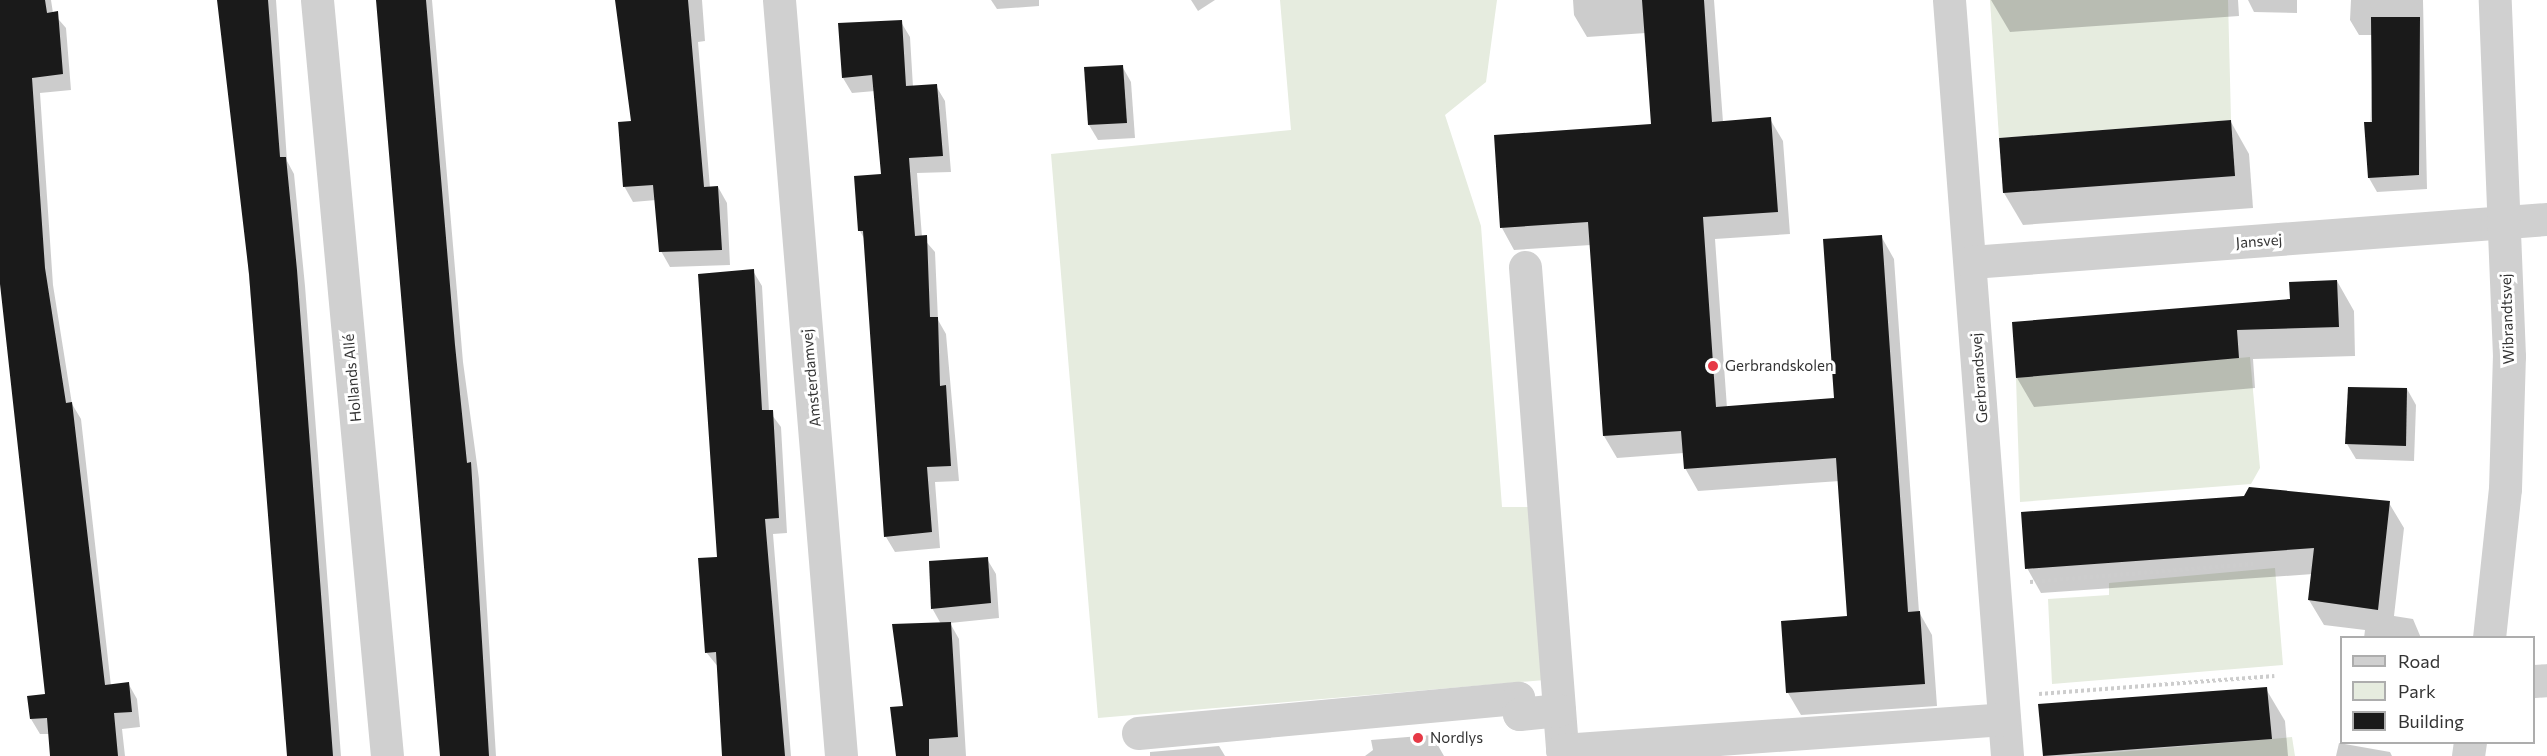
<!DOCTYPE html>
<meta charset="utf-8">
<style>
body{margin:0}
#map{position:relative;width:2547px;height:756px;overflow:hidden;background:#fff;font-family:Commissioner,sans-serif}
div>[style]{position:absolute}
[style*='--x']{left:calc(var(--x)*1px);top:calc(var(--y)*1px);width:calc(var(--w)*1px);rotate:calc(var(--a)*1deg)}
.green>*{inset:0;background:#e6ecdf}
.shadow>*{inset:0;background:#0003}
.building>*{inset:0;background:#1a1a1a}
.path>*{height:4px;margin-top:-2px;transform-origin:0;background:repeating-linear-gradient(90deg,#cdcdcd 0 3px,transparent 0 6px)}
.minor>*{height:33px;margin:-16.5px;padding:0 16.5px;transform-origin:16.5px;border-radius:16.5px;background:#d0d0d0}
.dots>*{width:16px;height:16px;translate:-50% -50%;box-sizing:border-box;border:3px solid #fff;border-radius:50%}
span{translate:-50% -50%;white-space:nowrap;text-align:center;line-height:1.15;-webkit-text-stroke:6px #fff;paint-order:stroke}
.street-label{font-size:15px;color:#333}
.poi-label{font-size:15px;color:#333}
.left{translate:0 -50%;text-align:left}
.legend{position:absolute;left:2340px;top:636px;width:195px;height:108px;box-sizing:border-box;background:#fff;border:2px solid #adadad;margin:0;padding:8px 10px;list-style:none;font-size:18px;color:#333}
.legend li{display:flex;align-items:center;gap:12px;height:30px}
.legend b{width:30px;border:2px solid #adadad}
</style>
<div id="map">
<div class="green">
<div style="clip-path:polygon(1280px 0,1497px 0,1486px 82px,1445px 115px,1481px 226px,1502px 507px,1533px 507px,1545px 680px,1098px 718px,1051px 154px,1291px 130px)"></div>
<div style="clip-path:polygon(1990px 0,2228px 0,2231px 120px,1999px 138px)"></div>
<div style="clip-path:polygon(2250px 357px,2260px 468px,2251px 484px,2020px 502px,2016px 378px)"></div>
<div style="clip-path:polygon(2275px 568px,2283px 665px,2052px 684px,2048px 599px,2109px 595px,2109px 583px)"></div>
<div style="clip-path:polygon(2292px 737px,2295px 756px,2071px 756px,2272px 739px)"></div>
</div>
<div class="shadow">
<div style="clip-path:polygon(0 0,51px 0,53px 13px,66px 28px,71px 90px,40px 93px,53px 285px,72px 404px,81px 419px,111px 686px,128px 683px,137px 699px,140px 727px,122px 729px,125px 756px,52px 756px,50px 734px,40px 734px,31px 719px,46px 695px,0 254px)"></div>
<div style="clip-path:polygon(226px 0,276px 0,287px 161px,294px 174px,305px 286px,341px 756px,289px 756px)"></div>
<div style="clip-path:polygon(379px 0,432px 0,463px 362px,479px 479px,496px 756px,441px 756px)"></div>
<div style="clip-path:polygon(617px 0,702px 0,705px 41px,698px 42px,710px 188px,718px 187px,727px 203px,730px 265px,670px 267px,661px 251px,656px 200px,633px 202px,624px 186px,632px 123px)"></div>
<div style="clip-path:polygon(991px 0,1039px 0,1039px 6px,997px 9px)"></div>
<div style="clip-path:polygon(1191px 0,1215px 0,1198px 11px)"></div>
<div style="clip-path:polygon(1573px 0,1714px 0,1723px 122px,1770px 119px,1783px 141px,1790px 234px,1715px 239px,1727px 408px,1836px 400px,1881px 236px,1894px 259px,1919px 612px,1932px 635px,1937px 706px,1801px 715px,1788px 693px,1783px 622px,1849px 618px,1840px 481px,1698px 491px,1685px 468px,1684px 453px,1617px 458px,1604px 436px,1591px 245px,1514px 250px,1502px 228px,1652px 126px,1646px 33px,1587px 37px,1574px 15px)"></div>
<div style="clip-path:polygon(1991px 0,2238px 0,2239px 16px,2010px 32px)"></div>
<div style="clip-path:polygon(2248px 0,2297px 0,2297px 13px,2254px 12px)"></div>
<div style="clip-path:polygon(2351px 0,2423px 0,2427px 189px,2377px 192px,2369px 178px,2373px 35px,2359px 35px,2350px 20px)"></div>
<div style="clip-path:polygon(901px 22px,910px 37px,913px 87px,936px 86px,945px 101px,951px 172px,917px 173px,922px 237px,935px 252px,938px 320px,946px 334px,959px 481px,935px 482px,940px 548px,895px 552px,886px 537px,865px 240px,860px 231px,883px 175px,875px 91px,852px 93px,843px 78px)"></div>
<div style="clip-path:polygon(1122px 66px,1131px 82px,1135px 138px,1098px 140px,1089px 125px)"></div>
<div style="clip-path:polygon(2231px 122px,2249px 154px,2253px 208px,2023px 225px,2004px 193px,2000px 139px)"></div>
<div style="clip-path:polygon(753px 271px,762px 286px,769px 411px,781px 427px,787px 533px,773px 534px,791px 756px,724px 756px,719px 668px,706px 652px)"></div>
<div style="clip-path:polygon(2337px 281px,2354px 311px,2355px 356px,2253px 359px,2255px 388px,2034px 407px,2017px 378px,2292px 300px)"></div>
<div style="clip-path:polygon(2407px 389px,2416px 405px,2414px 461px,2356px 459px,2347px 444px)"></div>
<div style="clip-path:polygon(2389px 503px,2404px 528px,2394px 616px,2413px 619px,2421px 638px,2364px 638px,2365px 630px,2324px 625px,2309px 600px,2313px 574px,2041px 593px,2027px 568px)"></div>
<div style="clip-path:polygon(987px 559px,996px 574px,999px 618px,950px 623px,959px 639px,966px 756px,896px 756px,904px 708px,941px 624px,932px 608px)"></div>
<div style="clip-path:polygon(2266px 689px,2285px 721px,2288px 756px,2044px 756px,2040px 706px)"></div>
<div style="clip-path:polygon(1432px 735px,1444px 756px,1365px 756px,1373px 750px,1371px 740px)"></div>
<div style="clip-path:polygon(2339px 743px,2390px 752px,2392px 756px,2336px 756px)"></div>
<div style="clip-path:polygon(1219px 746px,1225px 756px,1150px 756px,1150px 752px)"></div>
</div>
<div class="building">
<div style="clip-path:polygon(0 0,45px 0,47px 13px,58px 11px,63px 74px,32px 78px,45px 268px,66px 403px,72px 402px,105px 685px,129px 682px,132px 712px,114px 713px,118px 756px,50px 756px,47px 718px,30px 719px,27px 696px,45px 694px,0 284px)"></div>
<div style="clip-path:polygon(217px 0,268px 0,280px 157px,286px 157px,297px 270px,333px 756px,287px 756px,249px 274px)"></div>
<div style="clip-path:polygon(376px 0,426px 0,455px 345px,467px 463px,471px 462px,489px 756px,440px 756px)"></div>
<div style="clip-path:polygon(615px 0,688px 0,704px 187px,718px 186px,722px 250px,659px 252px,653px 185px,623px 187px,618px 122px,631px 121px)"></div>
<div style="clip-path:polygon(1642px 0,1704px 0,1712px 122px,1771px 117px,1778px 212px,1703px 217px,1716px 407px,1834px 398px,1823px 239px,1882px 235px,1908px 612px,1920px 611px,1925px 684px,1786px 693px,1781px 621px,1847px 616px,1836px 458px,1684px 469px,1681px 431px,1603px 436px,1588px 222px,1500px 228px,1494px 135px,1651px 124px)"></div>
<div style="clip-path:polygon(2371px 17px,2420px 17px,2419px 175px,2368px 178px,2364px 122px,2372px 122px)"></div>
<div style="clip-path:polygon(902px 20px,906px 86px,937px 84px,943px 156px,909px 158px,915px 236px,927px 235px,930px 317px,938px 317px,940px 386px,946px 385px,951px 466px,927px 467px,932px 532px,884px 537px,863px 231px,858px 231px,854px 176px,881px 174px,872px 75px,842px 78px,838px 23px)"></div>
<div style="clip-path:polygon(1123px 65px,1127px 123px,1088px 125px,1084px 67px)"></div>
<div style="clip-path:polygon(2231px 120px,2235px 176px,2003px 193px,1999px 138px)"></div>
<div style="clip-path:polygon(754px 269px,762px 410px,773px 410px,779px 518px,765px 519px,785px 756px,722px 756px,716px 652px,705px 653px,698px 558px,717px 557px,698px 274px)"></div>
<div style="clip-path:polygon(2337px 280px,2339px 327px,2237px 330px,2239px 358px,2016px 378px,2012px 322px,2290px 299px,2289px 282px)"></div>
<div style="clip-path:polygon(2348px 387px,2407px 388px,2406px 446px,2345px 444px)"></div>
<div style="clip-path:polygon(2249px 487px,2390px 501px,2378px 610px,2308px 600px,2314px 548px,2025px 569px,2021px 512px,2244px 496px)"></div>
<div style="clip-path:polygon(988px 557px,991px 603px,931px 609px,929px 561px)"></div>
<div style="clip-path:polygon(951px 622px,958px 737px,929px 739px,929px 756px,896px 756px,890px 707px,903px 706px,892px 624px)"></div>
<div style="clip-path:polygon(2267px 687px,2272px 739px,2043px 756px,2038px 704px)"></div>
</div>
<div class="path">
<div style="--x:2030;--y:582;--w:224;--a:-4.6"></div>
<div style="--x:2039;--y:694;--w:236;--a:-4.4"></div>
</div>
<div class="minor">
<div style="--x:317;--y:0;--w:759;--a:84.71"></div>
<div style="--x:779;--y:0;--w:759;--a:85.31"></div>
<div style="--x:1949;--y:0;--w:758;--a:85.61"></div>
<div style="--x:1971;--y:262;--w:578;--a:-4.27"></div>
<div style="--x:1525;--y:267;--w:484;--a:85.6"></div>
<div style="--x:1562;--y:750;--w:443;--a:-4"></div>
<div style="--x:2489;--y:638;--w:150;--a:-83.9"></div>
<div style="--x:2505;--y:489;--w:133;--a:-88.3"></div>
<div style="--x:2509;--y:356;--w:356;--a:-92.3"></div>
<div style="--x:2534;--y:681;--w:13;--a:-4"></div>
<div style="--x:1138;--y:733;--w:382;--a:-5.3"></div>
<div style="--x:1518;--y:698;--w:16;--a:86"></div>
<div style="--x:1519;--y:714;--w:40;--a:-5.7"></div>
<div style="--x:2468;--y:756;--w:14;--a:-82"></div>
</div>
<div class="dots">
<div style="left:1713px;top:366px;background:#e63946"></div>
<div style="left:1418px;top:738px;background:#e63946"></div>
</div>
<div class="street-label">
<span style="left:2259px;top:241px;rotate:-4deg">Jansvej</span>
<span style="left:2507px;top:319px;rotate:-92deg">Wibrandtsvej</span>
<span style="left:352px;top:378px;rotate:-95deg">Hollands Allé</span>
<span style="left:811px;top:378px;rotate:-95deg">Amsterdamvej</span>
<span style="left:1979px;top:378px;rotate:-94deg">Gerbrandsvej</span>
</div>
<div class="poi-label">
<span class="left" style="left:1725px;top:366px">Gerbrandskolen</span>
<span class="left" style="left:1430px;top:738px">Nordlys</span>
</div>
<ul class="legend">
<li><b style="height:8px;background:#d0d0d0"></b>Road</li>
<li><b style="height:16px;background:#e6ecdf"></b>Park</li>
<li><b style="height:16px;background:#1a1a1a"></b>Building</li>
</ul>
</div>
